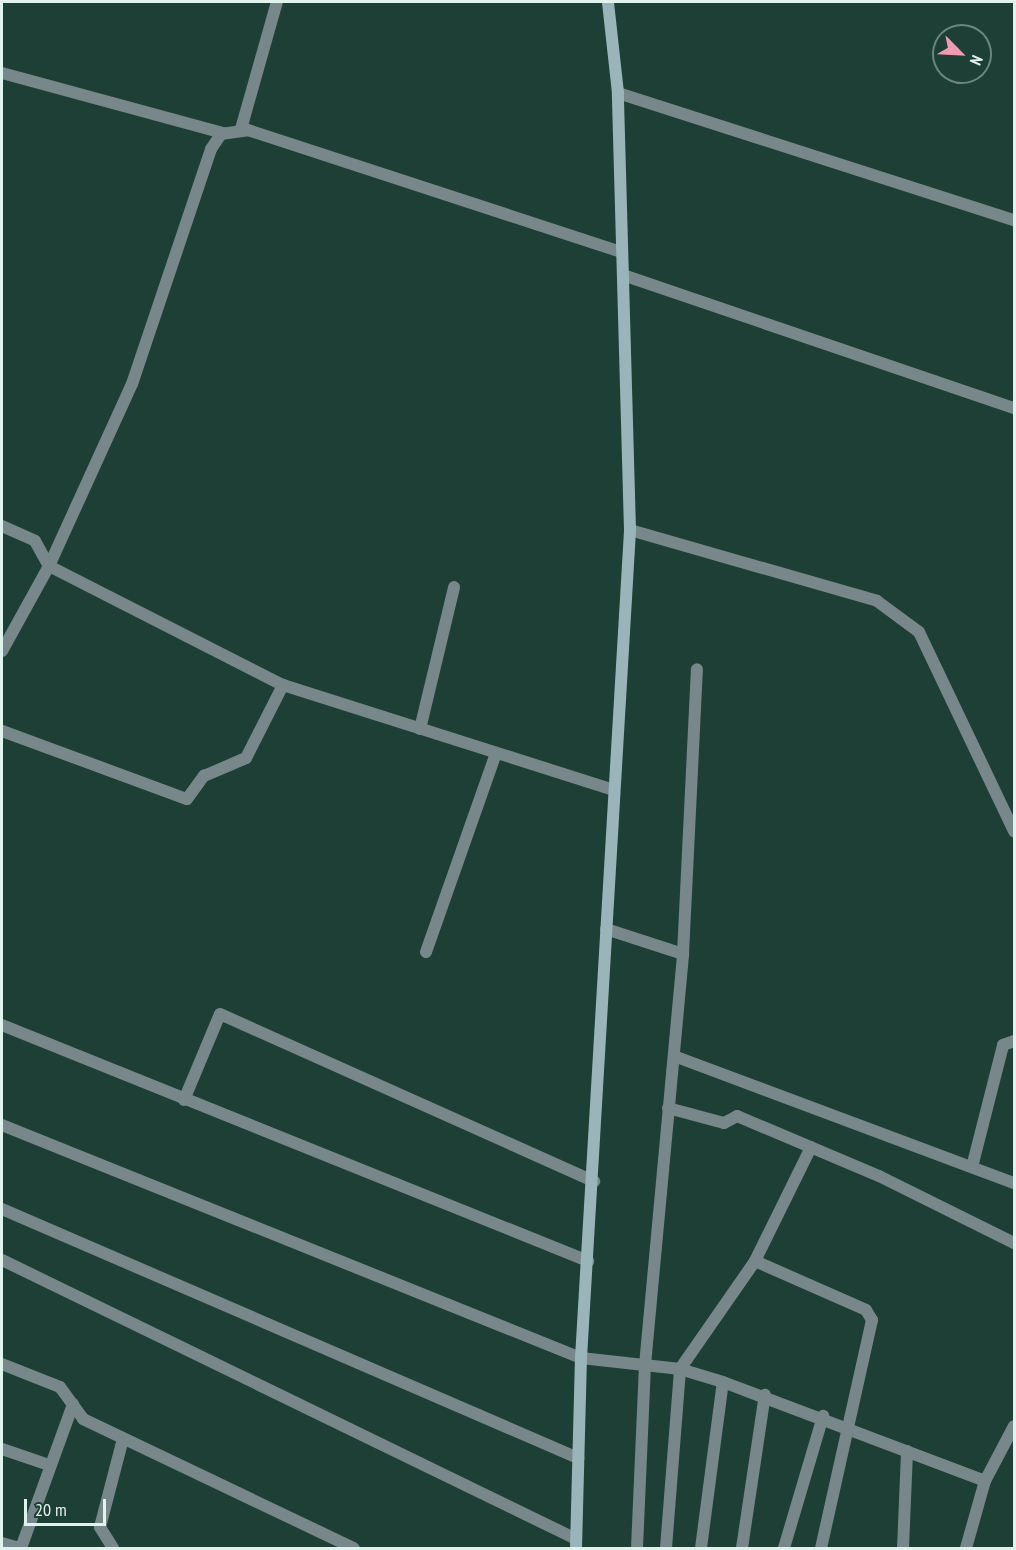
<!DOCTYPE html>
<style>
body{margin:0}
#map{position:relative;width:1016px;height:1550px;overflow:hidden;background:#1d3f35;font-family:"PT Sans Narrow",sans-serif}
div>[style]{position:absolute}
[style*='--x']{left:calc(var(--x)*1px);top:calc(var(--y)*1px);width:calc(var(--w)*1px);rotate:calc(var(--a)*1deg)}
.minor>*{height:12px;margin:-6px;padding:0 6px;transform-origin:6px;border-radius:6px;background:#77878a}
.tertiary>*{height:12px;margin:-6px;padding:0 6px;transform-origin:6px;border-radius:6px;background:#77878a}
.secondary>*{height:12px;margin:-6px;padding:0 6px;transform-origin:6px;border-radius:6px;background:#9ab5b9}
span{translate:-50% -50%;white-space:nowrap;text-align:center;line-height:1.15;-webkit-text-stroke:4.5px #1d3f35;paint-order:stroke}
.frame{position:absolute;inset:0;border:3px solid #e0f3ec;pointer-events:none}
.north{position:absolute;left:932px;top:24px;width:60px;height:60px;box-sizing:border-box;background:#1d3f35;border:2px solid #6b877e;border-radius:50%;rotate:114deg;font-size:16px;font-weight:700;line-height:24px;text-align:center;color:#e0f3ec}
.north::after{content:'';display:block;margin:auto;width:21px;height:27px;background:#f19ab3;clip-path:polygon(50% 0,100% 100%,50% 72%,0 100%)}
.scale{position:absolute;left:24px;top:1499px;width:82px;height:27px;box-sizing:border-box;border:3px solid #e0f3ec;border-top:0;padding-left:8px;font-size:18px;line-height:21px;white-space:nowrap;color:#e0f3ec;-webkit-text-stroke:4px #1d3f35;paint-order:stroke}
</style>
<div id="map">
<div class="minor">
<div style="--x:2;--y:73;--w:229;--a:15.2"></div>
<div style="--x:241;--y:129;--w:132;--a:-74.2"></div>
<div style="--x:623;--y:275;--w:413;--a:18.8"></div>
<div style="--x:2;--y:526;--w:36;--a:24"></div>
<div style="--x:35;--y:541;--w:29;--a:61"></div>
<div style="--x:49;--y:566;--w:263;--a:27"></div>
<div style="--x:283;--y:685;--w:347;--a:17.6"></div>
<div style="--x:2;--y:651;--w:97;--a:-61.1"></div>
<div style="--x:49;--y:566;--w:200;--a:-65.5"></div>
<div style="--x:132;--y:384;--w:248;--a:-71.4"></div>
<div style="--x:211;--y:149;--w:18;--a:-56"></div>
<div style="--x:221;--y:134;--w:27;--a:-8"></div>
<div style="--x:248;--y:130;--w:393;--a:18.1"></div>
<div style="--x:420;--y:729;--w:146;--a:-76.5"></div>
<div style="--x:2;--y:731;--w:197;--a:20.2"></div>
<div style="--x:187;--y:799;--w:29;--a:-54"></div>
<div style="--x:204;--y:776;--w:46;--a:-23.2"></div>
<div style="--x:246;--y:758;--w:82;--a:-63.1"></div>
<div style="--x:606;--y:929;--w:81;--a:18"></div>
<div style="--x:426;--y:952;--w:211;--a:-70.6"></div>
<div style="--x:2;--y:1025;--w:632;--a:21.94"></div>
<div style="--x:674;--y:1056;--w:363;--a:20.5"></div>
<div style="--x:184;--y:1100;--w:93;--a:-67.3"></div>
<div style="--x:220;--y:1014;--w:410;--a:24.1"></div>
<div style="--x:668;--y:1108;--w:58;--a:15"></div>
<div style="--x:724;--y:1123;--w:15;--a:-28"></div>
<div style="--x:737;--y:1116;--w:154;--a:22.9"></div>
<div style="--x:879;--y:1176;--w:151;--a:26.4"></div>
<div style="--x:2;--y:1125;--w:624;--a:21.92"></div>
<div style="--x:581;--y:1358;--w:100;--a:6.3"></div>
<div style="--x:680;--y:1369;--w:45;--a:16.8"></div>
<div style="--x:723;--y:1382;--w:280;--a:20.7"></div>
<div style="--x:985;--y:1481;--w:62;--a:-62.2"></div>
<div style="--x:972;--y:1167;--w:126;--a:-75.7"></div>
<div style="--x:1003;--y:1045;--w:12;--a:-20"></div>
<div style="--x:2;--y:1209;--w:628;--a:23.38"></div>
<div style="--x:2;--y:1260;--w:638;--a:25.92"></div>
<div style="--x:755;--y:1261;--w:121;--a:23.8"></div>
<div style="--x:866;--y:1310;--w:12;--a:59"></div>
<div style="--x:872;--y:1320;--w:234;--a:102.6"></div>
<div style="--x:2;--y:1364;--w:62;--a:21.6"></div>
<div style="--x:60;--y:1387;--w:39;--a:54"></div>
<div style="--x:83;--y:1419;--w:300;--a:25.5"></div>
<div style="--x:2;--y:1449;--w:50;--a:18.8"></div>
<div style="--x:2;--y:1543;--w:19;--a:16"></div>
<div style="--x:21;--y:1548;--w:153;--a:-70.1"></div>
<div style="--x:113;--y:1548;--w:25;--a:-122"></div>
<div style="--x:100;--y:1527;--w:91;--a:-75.4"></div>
<div style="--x:637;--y:1548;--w:183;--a:-87.5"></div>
<div style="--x:645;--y:1365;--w:413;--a:-84.7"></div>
<div style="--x:683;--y:954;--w:285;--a:-87.2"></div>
<div style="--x:666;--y:1548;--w:180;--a:-85.5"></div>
<div style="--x:680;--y:1369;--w:131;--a:-55.2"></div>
<div style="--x:755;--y:1261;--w:127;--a:-63.8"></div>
<div style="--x:701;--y:1548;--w:167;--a:-82.5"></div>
<div style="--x:742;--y:1548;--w:155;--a:-81.5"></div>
<div style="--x:784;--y:1548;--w:138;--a:-73.5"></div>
<div style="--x:903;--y:1548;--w:97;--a:-87.6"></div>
<div style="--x:966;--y:1548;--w:70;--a:-74.2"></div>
</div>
<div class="tertiary">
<div style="--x:618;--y:93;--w:416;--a:17.8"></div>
<div style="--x:630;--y:530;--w:257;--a:16"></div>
<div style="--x:877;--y:601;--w:52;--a:36.4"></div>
<div style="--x:919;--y:632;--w:221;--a:64.5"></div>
</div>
<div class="secondary">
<div style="--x:576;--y:1548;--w:190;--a:-88.5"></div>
<div style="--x:581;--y:1358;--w:829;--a:-86.61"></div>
<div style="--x:630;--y:530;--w:437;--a:-91.6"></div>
<div style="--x:618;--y:93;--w:92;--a:-96.3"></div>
</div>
<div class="frame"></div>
<div class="north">N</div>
<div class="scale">20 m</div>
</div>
